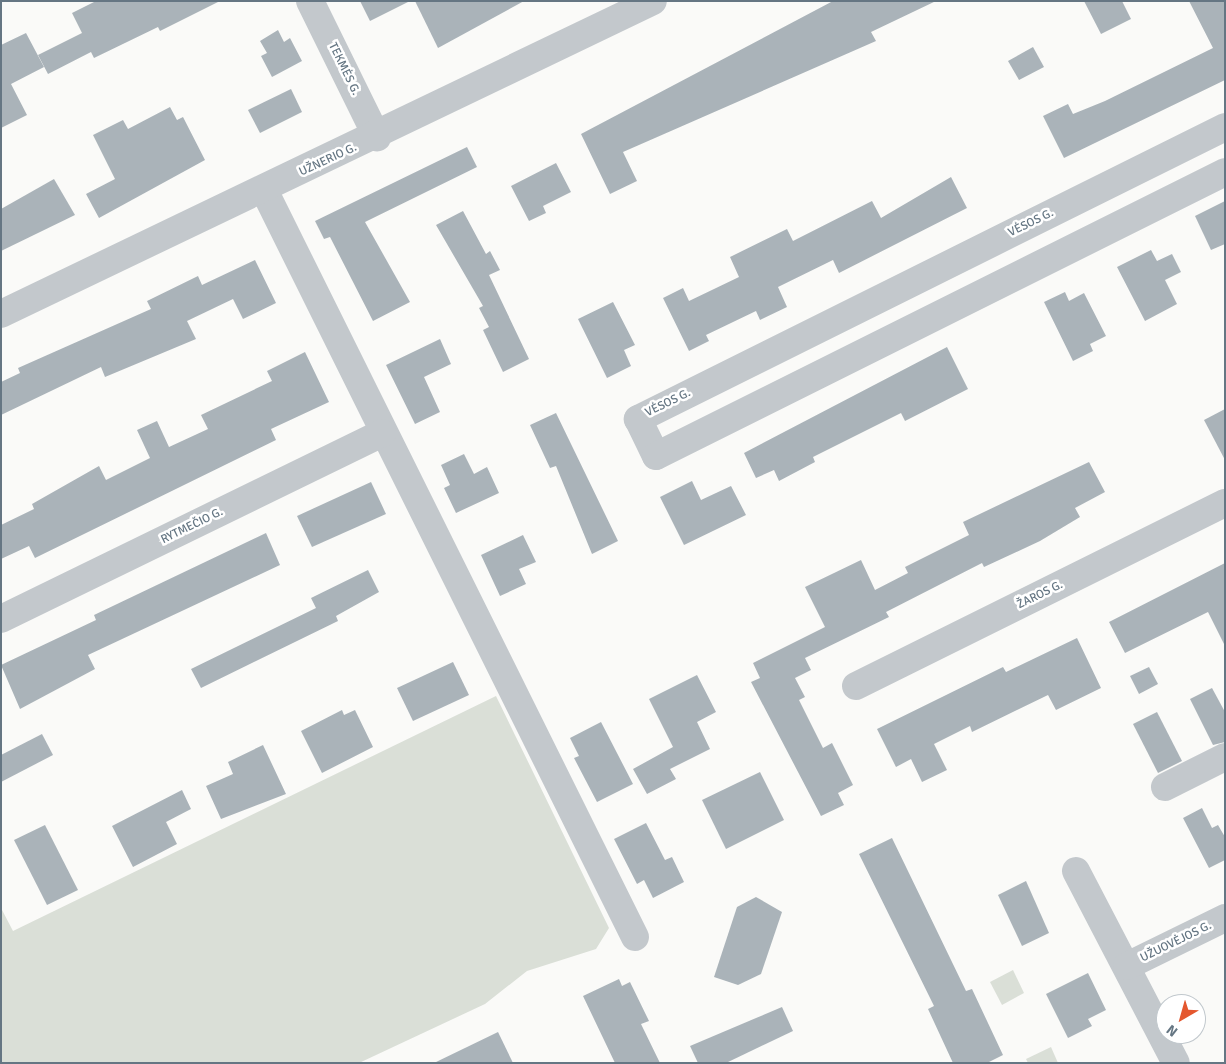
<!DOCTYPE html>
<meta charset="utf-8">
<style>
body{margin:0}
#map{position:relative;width:1226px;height:1064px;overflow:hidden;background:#fafaf8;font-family:Signika,sans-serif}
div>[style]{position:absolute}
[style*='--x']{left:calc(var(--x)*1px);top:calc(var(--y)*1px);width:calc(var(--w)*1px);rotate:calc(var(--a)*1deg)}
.green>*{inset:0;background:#dadfd7}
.building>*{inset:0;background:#aab3b9}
.minor>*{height:28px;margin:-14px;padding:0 14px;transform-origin:14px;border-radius:14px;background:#c3c8cc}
span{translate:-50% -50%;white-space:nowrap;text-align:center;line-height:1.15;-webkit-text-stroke:5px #fff;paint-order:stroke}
.street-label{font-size:12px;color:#657683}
.frame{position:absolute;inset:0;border:2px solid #657683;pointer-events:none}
.north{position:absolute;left:1156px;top:994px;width:50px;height:50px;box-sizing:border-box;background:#fff;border:1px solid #c1c8cd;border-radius:50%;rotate:218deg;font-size:14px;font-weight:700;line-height:20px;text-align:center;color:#657683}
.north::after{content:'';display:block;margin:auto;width:18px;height:22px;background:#e4572e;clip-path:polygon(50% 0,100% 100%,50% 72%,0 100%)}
</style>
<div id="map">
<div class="green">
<div style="clip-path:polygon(496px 696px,609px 928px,596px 949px,527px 971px,485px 1004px,359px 1063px,1px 1063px,1px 908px,13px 931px)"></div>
<div style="clip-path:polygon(1013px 970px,1024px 993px,1002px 1005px,990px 982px)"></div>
<div style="clip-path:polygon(1051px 1047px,1058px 1063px,1028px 1063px,1026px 1059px)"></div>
</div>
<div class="building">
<div style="clip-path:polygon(96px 1px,220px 1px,160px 31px,158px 27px,94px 58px,91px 52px,48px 74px,38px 55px,82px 33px,72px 13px)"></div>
<div style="clip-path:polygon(360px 1px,410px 1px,370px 21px)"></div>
<div style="clip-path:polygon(415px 1px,524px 1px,438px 48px)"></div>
<div style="clip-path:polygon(833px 1px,936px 1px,871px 32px,876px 41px,623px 152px,637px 181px,610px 194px,581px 134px)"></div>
<div style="clip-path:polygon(1084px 1px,1122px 1px,1131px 19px,1101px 34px)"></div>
<div style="clip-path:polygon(1189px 1px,1225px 1px,1225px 80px,1064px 158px,1043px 116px,1068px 104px,1073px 114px,1105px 101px,1213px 48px)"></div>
<div style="clip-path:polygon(278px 30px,284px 42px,290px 38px,302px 61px,272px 77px,261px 56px,267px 53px,260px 41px)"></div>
<div style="clip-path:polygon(26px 33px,44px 67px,11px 84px,27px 115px,1px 128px,1px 45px)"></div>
<div style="clip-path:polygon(1033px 47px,1044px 67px,1019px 80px,1008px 61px)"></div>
<div style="clip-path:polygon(291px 89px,302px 112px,260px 133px,248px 110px)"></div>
<div style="clip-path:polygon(170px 107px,177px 120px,183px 117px,205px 160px,99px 218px,86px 194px,115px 179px,93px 135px,123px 120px,128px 129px)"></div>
<div style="clip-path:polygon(467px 147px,477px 167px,365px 222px,410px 302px,373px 321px,330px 237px,324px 239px,315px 221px)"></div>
<div style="clip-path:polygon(556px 163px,571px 192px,543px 206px,546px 213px,529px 221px,511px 186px)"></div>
<div style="clip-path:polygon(951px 177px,967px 208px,839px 273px,833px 260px,778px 287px,787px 307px,760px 320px,756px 311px,706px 335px,709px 341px,689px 351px,663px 298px,683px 288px,689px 301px,739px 277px,730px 257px,787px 229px,793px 241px,872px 201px,881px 218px)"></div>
<div style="clip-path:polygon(54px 179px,75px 215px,1px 251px,1px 209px)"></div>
<div style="clip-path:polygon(1225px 201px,1225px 244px,1211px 250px,1195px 216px)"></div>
<div style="clip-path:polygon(463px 211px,486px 254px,490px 251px,500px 270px,489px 275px,529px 359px,503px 372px,483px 330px,489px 327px,479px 308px,483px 306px,436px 225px)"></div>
<div style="clip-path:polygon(1151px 250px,1157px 261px,1172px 254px,1181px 272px,1165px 280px,1177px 304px,1145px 321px,1117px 267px)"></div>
<div style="clip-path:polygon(255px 260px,276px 303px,243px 319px,233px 299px,187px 321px,196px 339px,105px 377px,101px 367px,1px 415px,1px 382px,20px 373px,18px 368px,151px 309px,147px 301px,198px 276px,202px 285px)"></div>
<div style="clip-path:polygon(1065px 292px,1069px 301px,1084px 293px,1106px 336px,1090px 344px,1093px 351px,1073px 361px,1044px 302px)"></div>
<div style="clip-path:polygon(613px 302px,635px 345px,624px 350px,631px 366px,607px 378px,578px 319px)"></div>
<div style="clip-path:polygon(440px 339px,451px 364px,424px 377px,440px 412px,415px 424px,386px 365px)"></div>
<div style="clip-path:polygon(947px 347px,968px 389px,905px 421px,901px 413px,813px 457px,815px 462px,779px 481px,774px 470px,756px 478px,744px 453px)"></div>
<div style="clip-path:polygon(305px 352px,329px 402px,271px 429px,276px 440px,35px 558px,29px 546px,1px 559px,1px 525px,34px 509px,32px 504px,99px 466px,106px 480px,150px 458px,137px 430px,157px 421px,169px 447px,208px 429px,201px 415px,272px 381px,267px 371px)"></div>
<div style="clip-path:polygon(1225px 409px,1225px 460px,1204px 420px)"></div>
<div style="clip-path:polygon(556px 413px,618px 541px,592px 554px,556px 466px,550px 468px,530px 425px)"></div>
<div style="clip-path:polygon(464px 454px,474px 474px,487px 467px,499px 493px,456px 513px,444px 488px,450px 485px,441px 465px)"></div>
<div style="clip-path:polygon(1089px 462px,1105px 492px,1075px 508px,1080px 517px,1040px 541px,984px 567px,982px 563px,886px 612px,889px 617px,805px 658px,811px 670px,795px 678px,805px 697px,799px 700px,823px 748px,832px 743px,853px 785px,838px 793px,844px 805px,821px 816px,751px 682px,760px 678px,753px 663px,825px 627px,805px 587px,861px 560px,875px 590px,908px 573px,905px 567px,969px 535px,963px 522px)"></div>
<div style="clip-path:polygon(692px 481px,701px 500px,731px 486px,746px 515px,684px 545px,660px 497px)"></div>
<div style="clip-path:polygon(371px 482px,386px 514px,312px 547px,297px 516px)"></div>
<div style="clip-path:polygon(266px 533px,280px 565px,88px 655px,95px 669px,20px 709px,1px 665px,96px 620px,94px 615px)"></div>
<div style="clip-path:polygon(523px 535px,536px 562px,519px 569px,526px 584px,500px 596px,481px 555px)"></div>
<div style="clip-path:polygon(1225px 563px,1225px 646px,1208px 612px,1125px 653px,1109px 622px)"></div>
<div style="clip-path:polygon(368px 570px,379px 592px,336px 616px,338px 621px,201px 688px,191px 669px,316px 608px,311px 598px)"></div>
<div style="clip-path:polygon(1077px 638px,1101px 688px,1056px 710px,1048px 695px,972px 732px,970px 726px,934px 744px,947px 770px,922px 782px,911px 759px,896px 767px,877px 729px,1003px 667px,1006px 672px)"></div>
<div style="clip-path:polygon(453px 662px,469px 695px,413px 721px,397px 688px)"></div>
<div style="clip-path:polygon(1149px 667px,1158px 684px,1139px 694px,1130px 676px)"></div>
<div style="clip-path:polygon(697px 675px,716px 712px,697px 722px,710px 749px,670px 769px,676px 779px,647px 794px,633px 769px,673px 747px,649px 699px)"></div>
<div style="clip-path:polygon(1212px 688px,1225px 712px,1225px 742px,1213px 745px,1190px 699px)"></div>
<div style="clip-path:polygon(342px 710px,344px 715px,355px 710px,373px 747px,322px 773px,301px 731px)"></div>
<div style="clip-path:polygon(1157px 712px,1182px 761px,1158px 773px,1133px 724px)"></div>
<div style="clip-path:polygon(601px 722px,633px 784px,597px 802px,574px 758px,579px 756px,570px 738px)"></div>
<div style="clip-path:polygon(42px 734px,53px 755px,1px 782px,1px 755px)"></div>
<div style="clip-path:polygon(263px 745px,286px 794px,221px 819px,206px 786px,233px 774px,228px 762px)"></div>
<div style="clip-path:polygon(760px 772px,784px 820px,726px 849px,702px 800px)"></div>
<div style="clip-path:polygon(182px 790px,191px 809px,166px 822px,177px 844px,133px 867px,112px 826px)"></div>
<div style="clip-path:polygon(1202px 808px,1212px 828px,1218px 825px,1225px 837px,1225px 860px,1209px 868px,1183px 818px)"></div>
<div style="clip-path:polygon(646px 823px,665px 860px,672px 857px,684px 882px,653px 898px,644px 880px,637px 884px,614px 839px)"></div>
<div style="clip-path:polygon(45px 825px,78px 890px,47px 905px,14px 840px)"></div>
<div style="clip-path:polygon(892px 838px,966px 991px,972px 989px,1003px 1055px,987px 1063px,953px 1063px,928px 1009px,934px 1006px,859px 854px)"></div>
<div style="clip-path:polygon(1026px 881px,1049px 933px,1022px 946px,998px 895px)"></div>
<div style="clip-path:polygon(756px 897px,782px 912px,761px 974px,738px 985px,714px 977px,737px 907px)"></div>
<div style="clip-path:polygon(1088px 973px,1106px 1010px,1088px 1019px,1092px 1026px,1068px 1038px,1046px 994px)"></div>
<div style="clip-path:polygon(619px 979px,622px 986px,630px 982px,649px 1021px,641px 1024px,660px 1063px,615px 1063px,583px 996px)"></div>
<div style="clip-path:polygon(782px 1007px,793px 1031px,726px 1063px,698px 1063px,690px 1046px)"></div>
<div style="clip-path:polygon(498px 1032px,513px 1063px,434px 1063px)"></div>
</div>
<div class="minor">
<div style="--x:310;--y:1;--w:152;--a:63.8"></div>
<div style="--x:1225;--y:127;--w:656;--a:153.55"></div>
<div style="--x:638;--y:419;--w:41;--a:64.1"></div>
<div style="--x:656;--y:456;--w:636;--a:-26.52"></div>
<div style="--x:264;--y:190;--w:834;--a:63.59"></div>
<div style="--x:1;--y:314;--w:723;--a:-25.64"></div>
<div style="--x:1;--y:619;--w:424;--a:-26"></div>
<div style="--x:856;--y:686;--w:412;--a:-26.4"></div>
<div style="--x:1165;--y:787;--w:67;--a:-26.6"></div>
<div style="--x:1076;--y:871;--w:216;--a:62.5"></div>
<div style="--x:1127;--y:966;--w:109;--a:-26.1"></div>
</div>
<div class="street-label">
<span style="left:344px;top:69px;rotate:64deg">TEKMĖS G.</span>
<span style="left:328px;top:160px;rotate:-25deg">UŽNERIO G.</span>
<span style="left:1031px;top:223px;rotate:-26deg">VĖSOS G.</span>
<span style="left:668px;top:403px;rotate:-26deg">VĖSOS G.</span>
<span style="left:192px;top:526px;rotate:-26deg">RYTMEČIO G.</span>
<span style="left:1040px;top:595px;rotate:-26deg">ŽAROS G.</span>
<span style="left:1176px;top:942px;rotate:-26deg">UŽUOVĖJOS G.</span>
</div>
<div class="frame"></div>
<div class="north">N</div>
</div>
